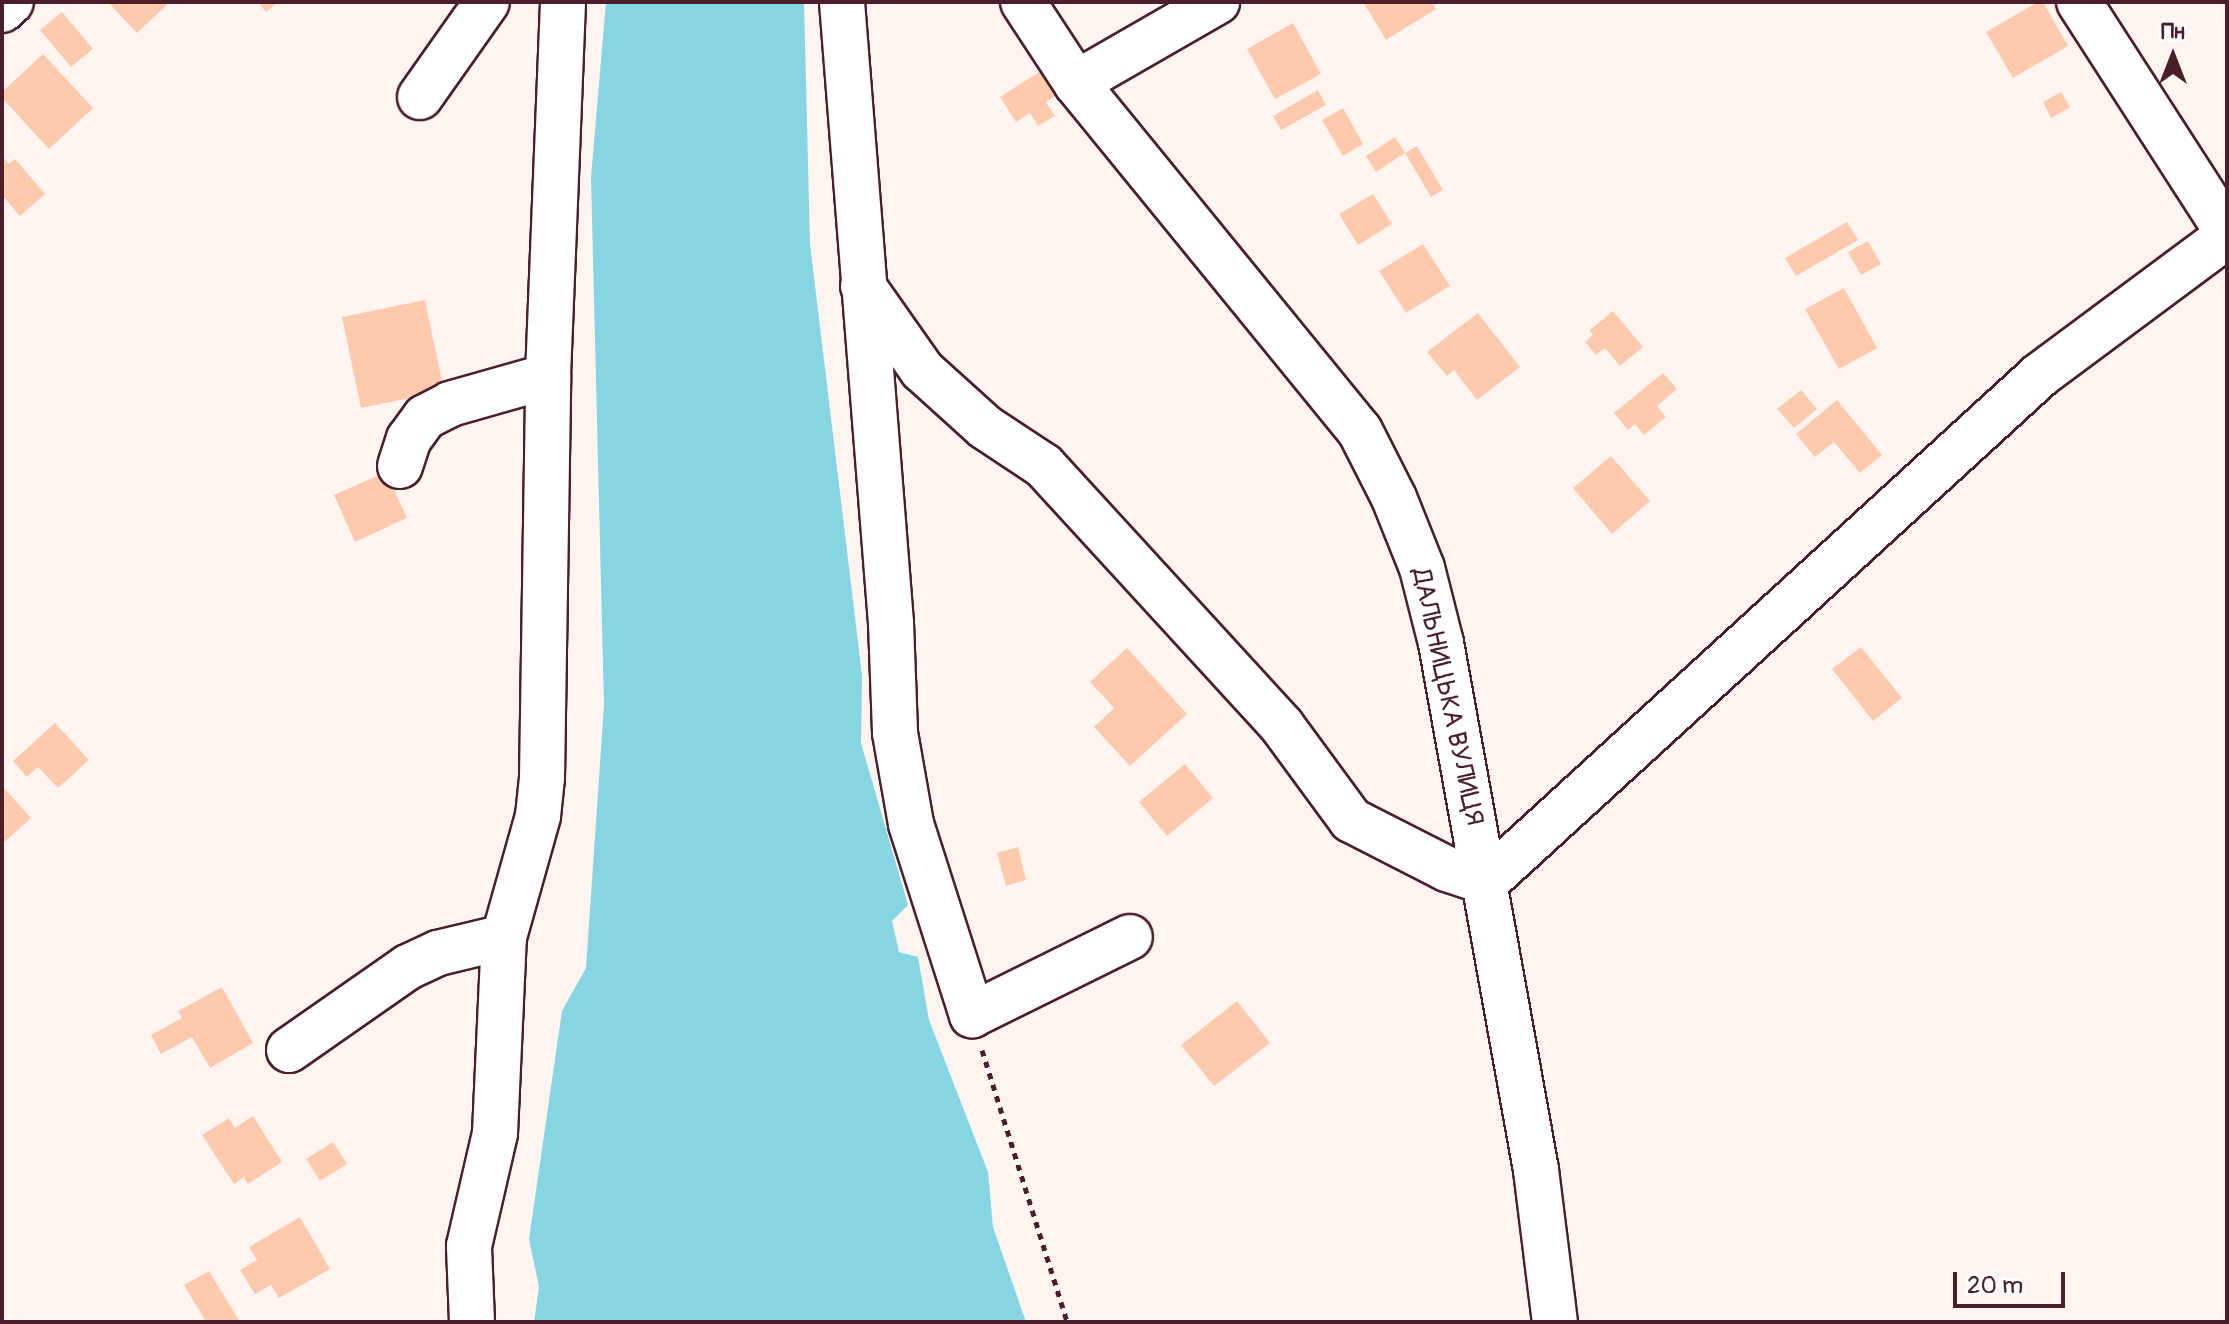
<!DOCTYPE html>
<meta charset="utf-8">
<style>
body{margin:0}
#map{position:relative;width:2229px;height:1324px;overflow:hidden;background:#fff4ef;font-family:Pangolin,sans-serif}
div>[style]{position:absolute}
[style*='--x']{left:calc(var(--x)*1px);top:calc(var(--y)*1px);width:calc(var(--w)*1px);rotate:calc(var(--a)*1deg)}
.water>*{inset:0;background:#86d5e3}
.building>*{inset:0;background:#fdcaad}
.path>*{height:5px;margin-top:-2.5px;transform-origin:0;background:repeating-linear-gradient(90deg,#4a1f2b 0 6px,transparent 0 12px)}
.roads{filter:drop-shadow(2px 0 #4a1f2b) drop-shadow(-2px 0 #4a1f2b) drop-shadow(0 2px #4a1f2b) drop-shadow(0 -2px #4a1f2b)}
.minor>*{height:44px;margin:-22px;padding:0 22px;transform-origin:22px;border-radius:22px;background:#fff}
span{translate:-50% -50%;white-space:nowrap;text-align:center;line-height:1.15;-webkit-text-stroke:6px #fff;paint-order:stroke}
.street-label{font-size:26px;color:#4a1f2b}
.frame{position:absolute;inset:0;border:4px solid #4a1f2b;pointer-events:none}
.north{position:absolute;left:2133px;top:16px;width:80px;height:80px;-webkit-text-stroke:6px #fff;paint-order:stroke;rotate:0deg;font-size:22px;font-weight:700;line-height:32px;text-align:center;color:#4a1f2b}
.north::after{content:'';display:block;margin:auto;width:28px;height:36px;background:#4a1f2b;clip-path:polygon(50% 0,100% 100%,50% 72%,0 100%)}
.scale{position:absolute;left:1953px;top:1272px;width:112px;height:36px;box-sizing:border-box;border:4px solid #4a1f2b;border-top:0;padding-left:10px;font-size:24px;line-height:28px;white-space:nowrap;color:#4a1f2b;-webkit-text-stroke:6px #fff;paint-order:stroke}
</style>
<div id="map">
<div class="water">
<div style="clip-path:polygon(606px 2px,804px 2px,810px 244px,862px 675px,861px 743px,908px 905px,892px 921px,899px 952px,918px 957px,929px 1020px,988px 1172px,993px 1227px,1026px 1322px,534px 1322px,539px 1287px,529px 1239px,562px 1011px,586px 968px,604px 705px,591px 177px)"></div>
</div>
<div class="building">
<div style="clip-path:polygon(108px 2px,170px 2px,137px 33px)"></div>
<div style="clip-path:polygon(258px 2px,278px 2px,266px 12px)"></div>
<div style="clip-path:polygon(1363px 2px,1432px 2px,1436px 9px,1386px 40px)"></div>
<div style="clip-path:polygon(2038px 2px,2043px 2px,2068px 46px,2013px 78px,1986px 32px)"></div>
<div style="clip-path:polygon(62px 12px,93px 49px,71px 67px,40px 30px)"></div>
<div style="clip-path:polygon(1293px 23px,1321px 74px,1275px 99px,1247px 49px)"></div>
<div style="clip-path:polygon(43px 54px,93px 108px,49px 149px,2px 98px,2px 92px)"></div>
<div style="clip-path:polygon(1044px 69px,1060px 93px,1046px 102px,1055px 116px,1038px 126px,1030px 113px,1016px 122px,1000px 97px)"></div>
<div style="clip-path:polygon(1318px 90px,1326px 105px,1281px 130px,1273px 116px)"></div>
<div style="clip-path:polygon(2061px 92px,2070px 107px,2051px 118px,2043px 102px)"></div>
<div style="clip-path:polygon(1343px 108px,1363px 144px,1343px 156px,1322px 120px)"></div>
<div style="clip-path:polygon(1395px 137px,1405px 153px,1376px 172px,1366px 156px)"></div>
<div style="clip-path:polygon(1417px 146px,1443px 190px,1431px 197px,1405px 153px)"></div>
<div style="clip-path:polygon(2px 156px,9px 164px,15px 159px,45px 194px,20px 216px,2px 195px)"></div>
<div style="clip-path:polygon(1373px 194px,1392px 224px,1358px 245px,1339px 214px)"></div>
<div style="clip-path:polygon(1847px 222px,1858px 240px,1796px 276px,1785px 258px)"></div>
<div style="clip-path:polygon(1868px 241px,1881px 264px,1861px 275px,1848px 252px)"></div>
<div style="clip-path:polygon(1423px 244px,1450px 286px,1406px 313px,1379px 271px)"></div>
<div style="clip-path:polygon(1844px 288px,1877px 348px,1839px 369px,1805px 309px)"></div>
<div style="clip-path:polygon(425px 300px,444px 391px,361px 408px,342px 317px)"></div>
<div style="clip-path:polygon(1613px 311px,1643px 347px,1620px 366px,1605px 348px,1596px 355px,1585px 342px,1593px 335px,1590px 330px)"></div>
<div style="clip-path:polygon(1478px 313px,1520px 367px,1477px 400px,1454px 370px,1447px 376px,1427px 352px)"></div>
<div style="clip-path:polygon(1663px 373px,1677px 389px,1657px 406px,1666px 417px,1644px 435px,1635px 424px,1628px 430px,1614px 413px)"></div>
<div style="clip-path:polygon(1801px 390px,1817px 409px,1794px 428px,1777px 409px)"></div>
<div style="clip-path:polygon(1837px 400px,1882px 455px,1860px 473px,1834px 442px,1815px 457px,1796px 434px)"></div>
<div style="clip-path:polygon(1611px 456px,1650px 501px,1612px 534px,1573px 488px)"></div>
<div style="clip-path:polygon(386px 472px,407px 518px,355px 542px,334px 495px)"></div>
<div style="clip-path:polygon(1861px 647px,1902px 698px,1873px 721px,1832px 669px)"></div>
<div style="clip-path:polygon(1127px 648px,1187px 714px,1130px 766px,1094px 727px,1114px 708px,1090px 682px)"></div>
<div style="clip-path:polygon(55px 723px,89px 760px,58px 788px,38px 767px,27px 777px,13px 761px)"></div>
<div style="clip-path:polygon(1185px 764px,1213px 798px,1167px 836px,1139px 802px)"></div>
<div style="clip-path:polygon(2px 786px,31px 818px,2px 844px)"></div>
<div style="clip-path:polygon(1018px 847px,1026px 880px,1006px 886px,997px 853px)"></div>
<div style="clip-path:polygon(222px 987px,253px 1043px,210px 1068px,192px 1037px,161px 1054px,151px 1035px,182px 1018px,178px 1011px)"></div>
<div style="clip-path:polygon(1237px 1001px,1270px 1043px,1214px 1086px,1181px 1045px)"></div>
<div style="clip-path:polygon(253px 1116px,282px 1162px,248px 1184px,244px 1177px,234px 1184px,202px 1135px,229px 1118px,235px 1128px)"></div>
<div style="clip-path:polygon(333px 1142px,347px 1164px,320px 1181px,306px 1159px)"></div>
<div style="clip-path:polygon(300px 1217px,330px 1269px,279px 1298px,271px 1285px,255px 1294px,240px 1270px,257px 1260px,249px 1247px)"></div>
<div style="clip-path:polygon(209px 1271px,240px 1322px,206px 1322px,184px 1285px)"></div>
</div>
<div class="path">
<div style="--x:982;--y:1050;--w:285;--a:72.6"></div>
</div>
<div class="roads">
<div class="minor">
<div style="--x:842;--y:2;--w:623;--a:85.49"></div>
<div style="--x:891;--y:623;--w:110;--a:87.9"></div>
<div style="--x:895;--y:733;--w:92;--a:80"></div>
<div style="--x:911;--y:824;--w:201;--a:72.3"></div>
<div style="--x:972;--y:1015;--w:176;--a:-26.3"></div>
<div style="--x:1023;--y:2;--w:97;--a:56.8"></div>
<div style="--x:1076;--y:83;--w:449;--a:50.8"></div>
<div style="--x:1360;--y:431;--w:75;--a:63.1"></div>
<div style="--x:1394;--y:498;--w:75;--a:68.2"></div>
<div style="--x:1422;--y:568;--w:77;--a:75.8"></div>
<div style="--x:1441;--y:643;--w:535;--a:79.78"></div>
<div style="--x:1536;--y:1170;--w:153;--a:82.9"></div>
<div style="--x:2079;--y:2;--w:274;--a:57.2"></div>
<div style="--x:2;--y:10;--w:12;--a:-42"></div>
<div style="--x:1076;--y:83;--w:163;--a:-29.9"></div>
<div style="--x:420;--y:97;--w:116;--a:-54.8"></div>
<div style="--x:863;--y:286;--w:103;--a:54.9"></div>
<div style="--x:922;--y:370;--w:85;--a:42.1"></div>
<div style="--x:985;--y:427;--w:71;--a:33.5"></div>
<div style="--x:1044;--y:466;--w:352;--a:47.5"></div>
<div style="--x:1282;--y:726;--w:117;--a:53.7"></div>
<div style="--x:1351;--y:820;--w:108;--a:27"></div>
<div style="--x:1447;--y:869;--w:41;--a:18.4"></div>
<div style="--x:1486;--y:882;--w:751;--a:-42.46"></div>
<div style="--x:2040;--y:375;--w:233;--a:-36.6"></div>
<div style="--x:400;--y:466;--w:28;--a:-72"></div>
<div style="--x:409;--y:439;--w:27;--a:-54"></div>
<div style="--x:425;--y:417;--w:28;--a:-27"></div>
<div style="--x:450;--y:404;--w:102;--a:-15.9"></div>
<div style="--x:289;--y:1050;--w:145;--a:-34.9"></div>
<div style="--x:408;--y:967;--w:33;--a:-25"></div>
<div style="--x:438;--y:953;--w:68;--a:-13.6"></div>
<div style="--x:472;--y:1322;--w:76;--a:-92.3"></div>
<div style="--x:469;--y:1246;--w:116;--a:-77"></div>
<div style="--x:495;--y:1133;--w:196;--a:-87.4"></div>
<div style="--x:504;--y:937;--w:126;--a:-74.3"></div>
<div style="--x:538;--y:816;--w:38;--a:-84"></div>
<div style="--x:542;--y:778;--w:402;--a:-89.1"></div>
<div style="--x:548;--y:376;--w:374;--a:-87.7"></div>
</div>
</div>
<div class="street-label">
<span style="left:1447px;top:697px;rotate:78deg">ДАЛЬНИЦЬКА ВУЛИЦЯ</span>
</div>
<div class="frame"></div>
<div class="north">Пн</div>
<div class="scale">20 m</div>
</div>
